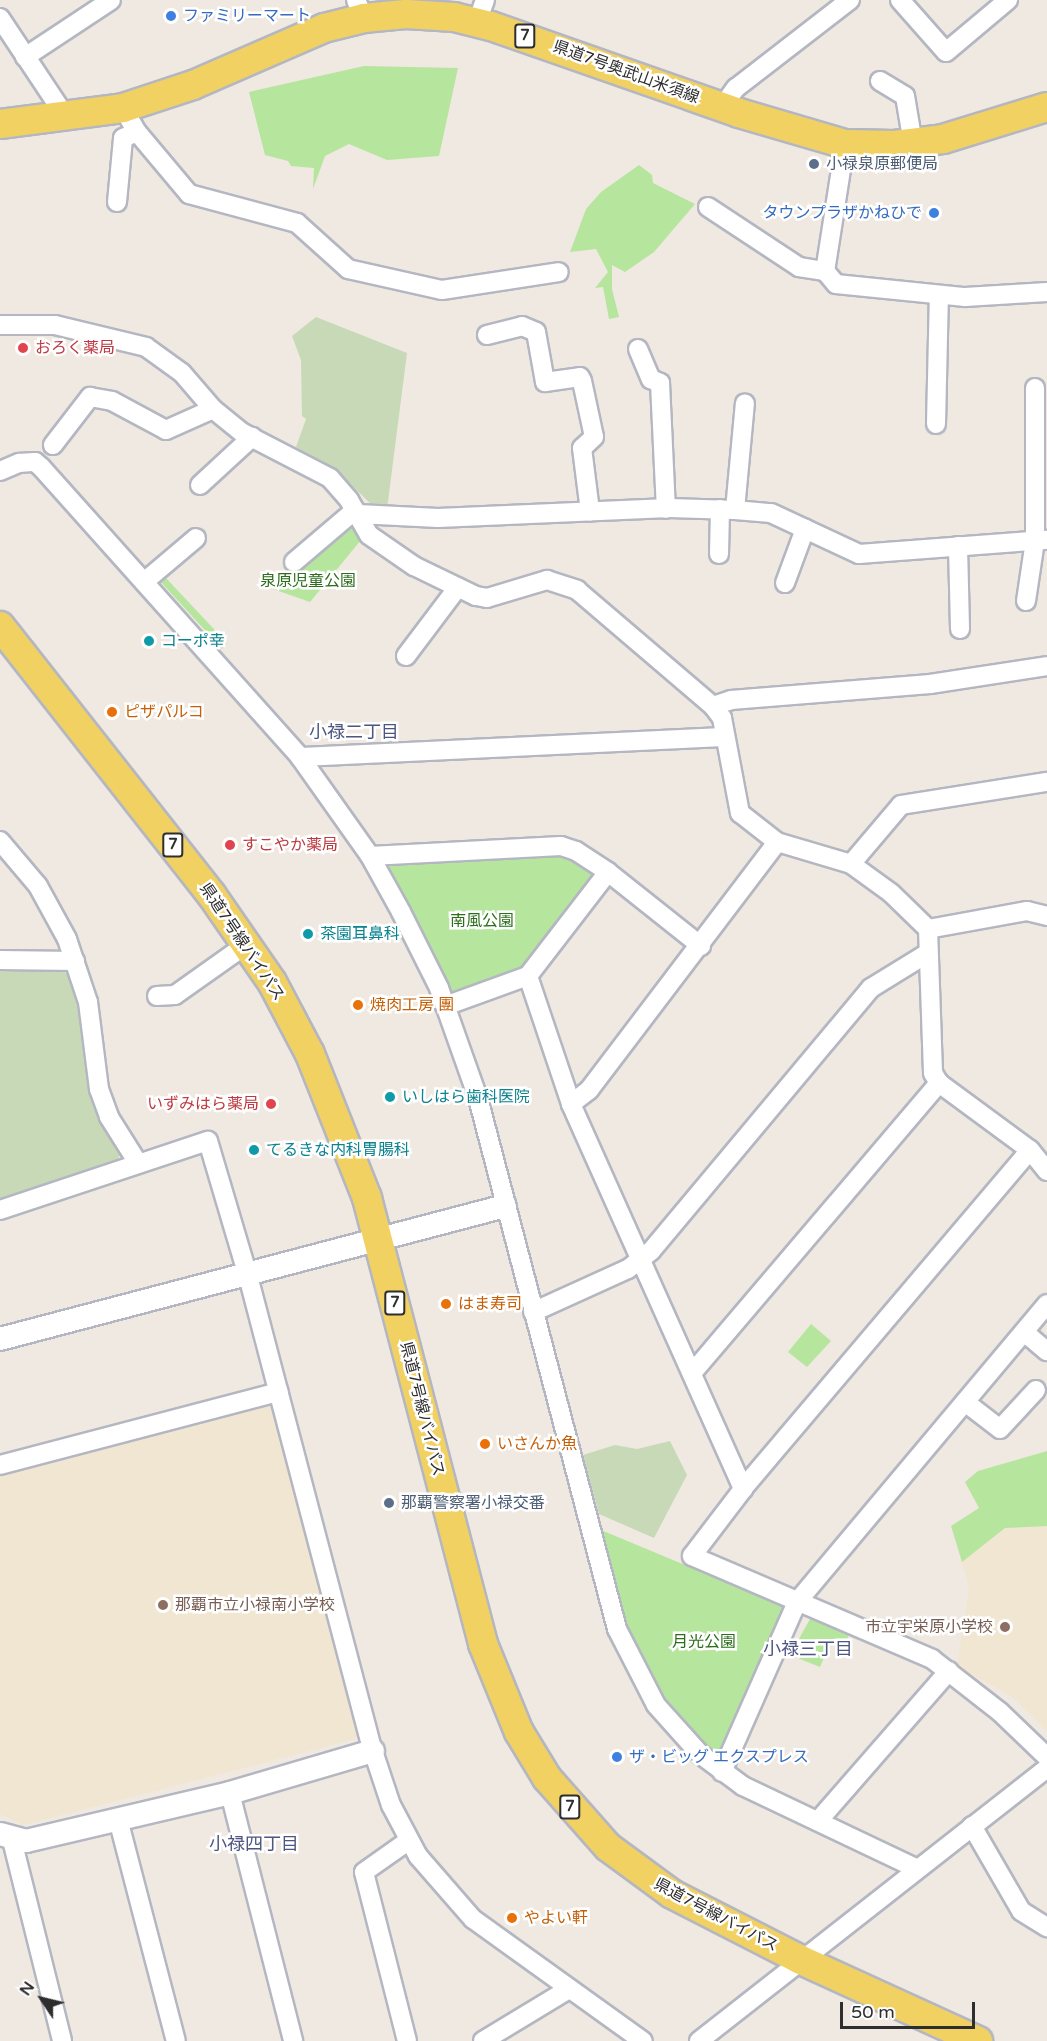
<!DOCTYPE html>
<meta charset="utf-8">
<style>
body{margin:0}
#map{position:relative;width:1047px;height:2041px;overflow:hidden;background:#efe9e1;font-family:"Varela Round","Noto Sans JP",sans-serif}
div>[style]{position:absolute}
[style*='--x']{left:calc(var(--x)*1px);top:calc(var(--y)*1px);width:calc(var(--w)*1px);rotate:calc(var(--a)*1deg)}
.education>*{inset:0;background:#f0e6d1}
.green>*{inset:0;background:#b6e59e}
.cemetery>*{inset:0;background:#c8d9b8}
.roads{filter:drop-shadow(2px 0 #b4b7c1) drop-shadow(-2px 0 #b4b7c1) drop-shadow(0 2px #b4b7c1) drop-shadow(0 -2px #b4b7c1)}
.minor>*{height:18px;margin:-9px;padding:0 9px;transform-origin:9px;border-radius:9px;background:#fff}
.tertiary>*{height:22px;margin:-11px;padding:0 11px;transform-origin:11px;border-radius:11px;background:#fff}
.primary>*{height:28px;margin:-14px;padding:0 14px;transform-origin:14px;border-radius:14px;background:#f2d163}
.dots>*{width:16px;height:16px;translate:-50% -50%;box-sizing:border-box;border:3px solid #fff;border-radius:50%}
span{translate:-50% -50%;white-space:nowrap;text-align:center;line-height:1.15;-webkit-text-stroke:5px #fff;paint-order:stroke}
.shield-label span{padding:2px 4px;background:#fff;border:2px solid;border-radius:4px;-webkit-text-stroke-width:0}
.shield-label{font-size:15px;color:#2e2e2e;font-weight:700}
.shop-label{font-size:16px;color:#366cbe}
.left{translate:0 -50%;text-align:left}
.right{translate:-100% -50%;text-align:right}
.street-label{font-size:16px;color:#2e2e2e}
.service-label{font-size:16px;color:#4e5e75}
.health-label{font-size:16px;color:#be3a42}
.park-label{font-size:16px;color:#2c6e1b}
.culture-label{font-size:16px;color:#0d838f}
.food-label{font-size:16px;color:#c56008}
.education-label{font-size:16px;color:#785e54}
.neighbourhood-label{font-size:18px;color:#4d5680}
.north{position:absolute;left:12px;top:1969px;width:60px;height:60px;-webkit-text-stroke:4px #fff;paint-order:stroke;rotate:305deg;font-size:16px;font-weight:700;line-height:24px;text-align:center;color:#2e2e2e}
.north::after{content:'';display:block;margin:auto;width:21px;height:27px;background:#2e2e2e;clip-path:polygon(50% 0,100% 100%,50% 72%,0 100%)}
.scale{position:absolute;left:840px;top:2002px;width:135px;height:27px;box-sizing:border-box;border:3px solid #2e2e2e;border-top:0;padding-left:8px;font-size:18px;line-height:21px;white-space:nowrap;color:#2e2e2e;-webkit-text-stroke:4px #fff;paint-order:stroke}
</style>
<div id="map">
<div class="education">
<div style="clip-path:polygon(266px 1404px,275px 1409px,358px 1733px,355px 1739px,23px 1825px,0 1814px,0 1477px)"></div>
<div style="clip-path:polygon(1047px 1507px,1047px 1731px,1011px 1696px,957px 1666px,969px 1588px,956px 1540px)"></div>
</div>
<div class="green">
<div style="clip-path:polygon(364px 66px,458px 68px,439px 156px,387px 160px,349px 144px,325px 156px,313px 189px,314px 168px,291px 166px,288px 161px,265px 155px,249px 92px)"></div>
<div style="clip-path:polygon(639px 165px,652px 175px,653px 183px,695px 204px,654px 252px,625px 272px,612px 265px,612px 289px,619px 317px,609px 319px,603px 287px,595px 288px,608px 272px,596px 249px,570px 252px,586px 209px,601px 192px)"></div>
<div style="clip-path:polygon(349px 522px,361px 540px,310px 602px,273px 589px)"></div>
<div style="clip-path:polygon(165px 577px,227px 643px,222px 649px,160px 581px)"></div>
<div style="clip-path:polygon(571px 856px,591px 871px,592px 878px,519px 972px,451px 996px,387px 870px,392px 863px)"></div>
<div style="clip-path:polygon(811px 1324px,831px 1341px,807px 1367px,788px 1352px)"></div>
<div style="clip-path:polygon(1047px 1451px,1047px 1526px,1005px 1528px,962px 1562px,951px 1526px,979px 1508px,965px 1482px,978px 1471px)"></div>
<div style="clip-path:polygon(601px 1530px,783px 1606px,785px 1616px,722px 1754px,714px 1755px,662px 1697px,631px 1643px)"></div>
<div style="clip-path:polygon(810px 1619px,850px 1632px,844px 1647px,830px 1643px,820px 1667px,790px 1655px)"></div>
</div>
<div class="cemetery">
<div style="clip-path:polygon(316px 317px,407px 353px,387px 509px,370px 503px,342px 476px,296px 447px,306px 419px,302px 416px,301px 360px,292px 336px)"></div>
<div style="clip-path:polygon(0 969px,62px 970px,70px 976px,83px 1032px,90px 1087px,104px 1128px,120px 1153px,118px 1161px,0 1200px)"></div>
<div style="clip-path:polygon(670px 1441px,687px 1475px,654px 1538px,599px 1514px,583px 1455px,615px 1445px,637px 1449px)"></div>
</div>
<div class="roads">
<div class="minor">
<div style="--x:356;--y:0;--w:20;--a:66"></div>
<div style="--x:900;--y:0;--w:69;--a:48.5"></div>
<div style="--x:946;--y:52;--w:81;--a:-40"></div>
<div style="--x:0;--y:18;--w:118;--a:56.4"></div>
<div style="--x:477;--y:22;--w:23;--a:-70"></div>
<div style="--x:25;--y:57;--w:103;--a:-33.5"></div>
<div style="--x:880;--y:81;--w:29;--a:31"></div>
<div style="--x:905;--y:96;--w:49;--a:80.5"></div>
<div style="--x:722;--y:107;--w:24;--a:-54"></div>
<div style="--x:736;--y:88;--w:144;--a:-37.7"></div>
<div style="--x:123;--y:108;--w:28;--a:60"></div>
<div style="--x:137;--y:132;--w:81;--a:50"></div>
<div style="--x:189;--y:194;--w:112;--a:15"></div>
<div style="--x:297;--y:223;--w:69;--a:42"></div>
<div style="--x:348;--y:269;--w:96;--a:12.6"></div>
<div style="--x:442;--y:290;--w:118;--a:-8.7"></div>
<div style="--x:845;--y:144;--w:129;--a:98.9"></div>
<div style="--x:825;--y:271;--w:17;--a:50"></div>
<div style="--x:836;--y:284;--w:130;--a:5.8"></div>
<div style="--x:965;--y:297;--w:82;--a:-3.5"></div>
<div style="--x:117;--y:202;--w:64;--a:-84.6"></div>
<div style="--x:123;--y:138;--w:15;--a:-23"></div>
<div style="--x:708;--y:207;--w:109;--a:33.4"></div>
<div style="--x:799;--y:267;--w:26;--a:9"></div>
<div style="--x:0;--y:325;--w:55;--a:0"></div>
<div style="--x:55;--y:325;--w:94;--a:13.6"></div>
<div style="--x:146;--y:347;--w:44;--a:35.8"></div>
<div style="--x:182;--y:373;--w:48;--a:49.3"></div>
<div style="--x:213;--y:409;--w:38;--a:39"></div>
<div style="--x:243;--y:433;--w:98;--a:27.3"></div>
<div style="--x:330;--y:478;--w:29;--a:49"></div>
<div style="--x:349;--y:500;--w:40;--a:60.3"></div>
<div style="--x:369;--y:535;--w:55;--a:34.6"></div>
<div style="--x:414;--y:566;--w:69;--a:25.8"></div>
<div style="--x:476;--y:596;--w:11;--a:10"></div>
<div style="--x:487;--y:598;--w:63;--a:-16.7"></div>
<div style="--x:547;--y:580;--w:32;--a:18"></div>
<div style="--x:577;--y:590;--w:179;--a:40.5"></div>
<div style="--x:713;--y:706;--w:15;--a:53"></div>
<div style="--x:722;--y:718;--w:97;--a:79.3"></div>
<div style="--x:740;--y:813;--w:47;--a:38.1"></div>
<div style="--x:777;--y:842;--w:77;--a:16.6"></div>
<div style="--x:851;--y:864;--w:49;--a:35.9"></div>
<div style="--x:891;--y:893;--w:52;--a:44.2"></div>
<div style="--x:928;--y:929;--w:144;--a:88"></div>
<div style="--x:933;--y:1073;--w:12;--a:59"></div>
<div style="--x:939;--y:1083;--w:113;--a:36.4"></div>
<div style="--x:1030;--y:1150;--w:27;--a:51"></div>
<div style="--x:487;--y:335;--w:36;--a:-14"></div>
<div style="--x:522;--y:326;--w:15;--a:23"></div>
<div style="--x:536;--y:332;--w:51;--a:79.8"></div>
<div style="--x:545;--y:382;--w:35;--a:-8"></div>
<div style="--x:580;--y:377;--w:4;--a:63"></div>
<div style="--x:582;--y:381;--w:57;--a:77.9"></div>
<div style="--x:594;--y:437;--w:16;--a:137"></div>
<div style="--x:582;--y:448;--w:64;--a:82.8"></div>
<div style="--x:638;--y:349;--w:33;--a:67"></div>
<div style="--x:651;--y:379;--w:10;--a:24"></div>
<div style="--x:660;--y:383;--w:126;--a:87.3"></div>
<div style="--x:936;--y:424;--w:129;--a:-88.7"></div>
<div style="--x:53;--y:445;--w:61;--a:-52.4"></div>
<div style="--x:90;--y:397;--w:22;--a:10"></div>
<div style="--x:112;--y:401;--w:61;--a:28.2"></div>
<div style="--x:166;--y:430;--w:51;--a:-24.1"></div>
<div style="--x:0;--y:471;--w:21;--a:-23"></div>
<div style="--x:19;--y:463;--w:16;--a:-4"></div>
<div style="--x:35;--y:462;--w:8;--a:40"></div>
<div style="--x:41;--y:467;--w:389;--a:48.2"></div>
<div style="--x:300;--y:757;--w:121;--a:54.7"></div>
<div style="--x:370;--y:856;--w:64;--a:61"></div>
<div style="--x:401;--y:912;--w:85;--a:63.4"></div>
<div style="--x:439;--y:988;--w:117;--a:70.5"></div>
<div style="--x:478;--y:1098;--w:549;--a:75.33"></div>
<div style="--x:617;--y:1629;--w:85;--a:62.8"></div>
<div style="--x:656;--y:1705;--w:66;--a:48.1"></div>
<div style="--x:700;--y:1754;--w:54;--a:36.7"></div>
<div style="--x:743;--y:1786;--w:191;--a:25.4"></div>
<div style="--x:200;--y:485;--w:71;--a:-42.7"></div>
<div style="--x:735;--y:510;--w:107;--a:-84.7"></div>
<div style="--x:358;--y:514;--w:80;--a:2.9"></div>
<div style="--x:438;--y:518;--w:231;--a:-2.5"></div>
<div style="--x:669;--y:508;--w:66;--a:1.7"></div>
<div style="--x:735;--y:510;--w:36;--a:5"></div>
<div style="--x:771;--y:513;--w:97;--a:25"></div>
<div style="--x:859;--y:554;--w:189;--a:-4.3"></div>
<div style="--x:958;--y:546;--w:83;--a:88.6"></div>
<div style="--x:719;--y:554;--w:45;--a:-88.7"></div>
<div style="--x:294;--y:562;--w:80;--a:-40.4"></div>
<div style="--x:144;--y:582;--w:68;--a:-40.2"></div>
<div style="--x:785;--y:583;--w:58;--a:-69.7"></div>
<div style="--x:1026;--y:601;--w:61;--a:-81.5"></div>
<div style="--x:1035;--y:541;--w:153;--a:-90"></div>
<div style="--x:406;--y:656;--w:86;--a:-53"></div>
<div style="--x:713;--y:706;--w:19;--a:-18"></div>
<div style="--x:731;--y:700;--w:200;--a:-4.6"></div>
<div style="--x:930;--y:684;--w:118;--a:-8.7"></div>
<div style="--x:300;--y:757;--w:425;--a:-2.7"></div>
<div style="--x:0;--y:841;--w:59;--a:49.8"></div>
<div style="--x:38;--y:886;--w:60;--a:61.3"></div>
<div style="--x:67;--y:939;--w:66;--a:71.6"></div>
<div style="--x:88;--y:1002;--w:88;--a:82.8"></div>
<div style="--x:99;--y:1089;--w:30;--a:70"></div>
<div style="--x:109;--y:1117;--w:54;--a:57.8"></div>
<div style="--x:370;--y:856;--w:191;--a:-3"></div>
<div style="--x:561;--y:846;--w:16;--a:18"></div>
<div style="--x:576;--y:851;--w:38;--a:33"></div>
<div style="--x:851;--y:864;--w:77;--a:-49.7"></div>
<div style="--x:901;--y:805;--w:148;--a:-9"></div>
<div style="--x:928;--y:929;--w:101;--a:-10.3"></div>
<div style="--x:1027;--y:911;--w:21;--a:14"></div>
<div style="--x:701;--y:946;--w:119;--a:-141.5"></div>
<div style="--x:608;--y:872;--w:131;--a:127.6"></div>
<div style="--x:528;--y:976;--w:135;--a:71.4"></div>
<div style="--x:571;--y:1104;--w:422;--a:65.9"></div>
<div style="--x:0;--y:960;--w:75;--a:0.8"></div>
<div style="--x:157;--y:996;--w:18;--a:-3"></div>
<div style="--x:175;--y:995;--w:88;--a:-35.3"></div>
<div style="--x:445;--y:1006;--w:88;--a:-19.9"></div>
<div style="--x:571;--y:1104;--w:23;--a:-38"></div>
<div style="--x:589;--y:1090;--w:311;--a:-52.8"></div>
<div style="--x:1030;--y:1150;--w:444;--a:130.3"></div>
<div style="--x:743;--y:1489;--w:84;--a:127.3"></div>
<div style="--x:692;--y:1556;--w:261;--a:23.2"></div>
<div style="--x:932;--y:1659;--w:86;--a:37.9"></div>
<div style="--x:1000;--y:1712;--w:65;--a:43.8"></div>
<div style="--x:0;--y:1210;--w:219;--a:-18.4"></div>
<div style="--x:208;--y:1141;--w:141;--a:73.5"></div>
<div style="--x:248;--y:1276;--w:491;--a:75.3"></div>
<div style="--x:373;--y:1751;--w:57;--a:71.6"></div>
<div style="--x:391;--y:1805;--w:58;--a:62.1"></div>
<div style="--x:418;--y:1856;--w:84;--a:48.9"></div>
<div style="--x:473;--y:1919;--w:209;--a:35.7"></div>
<div style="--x:533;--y:1312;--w:104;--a:-24.4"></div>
<div style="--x:628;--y:1269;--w:29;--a:-38"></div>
<div style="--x:651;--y:1251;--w:343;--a:-50.1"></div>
<div style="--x:871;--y:988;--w:67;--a:-31.6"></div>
<div style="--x:1024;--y:1332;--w:30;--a:40"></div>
<div style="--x:693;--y:1372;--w:380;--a:-49.6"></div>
<div style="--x:965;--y:1402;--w:44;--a:37.6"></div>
<div style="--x:1000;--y:1429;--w:53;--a:-47.3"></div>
<div style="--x:0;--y:1465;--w:288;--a:-14.7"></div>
<div style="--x:722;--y:1772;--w:186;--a:-66.2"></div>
<div style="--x:797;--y:1602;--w:389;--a:-50"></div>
<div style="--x:230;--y:1793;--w:256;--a:75.7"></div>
<div style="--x:118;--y:1819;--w:229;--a:75.4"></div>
<div style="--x:818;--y:1821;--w:199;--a:-48.9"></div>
<div style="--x:972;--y:1826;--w:98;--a:60"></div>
<div style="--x:1021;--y:1911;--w:31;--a:32"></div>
<div style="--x:12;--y:1840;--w:207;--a:76"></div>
<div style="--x:407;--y:2041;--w:174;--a:-104.3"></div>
<div style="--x:364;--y:1872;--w:54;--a:-35.2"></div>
<div style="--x:483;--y:2041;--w:100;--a:-31.2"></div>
<div style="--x:699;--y:2041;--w:442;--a:-38.1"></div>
</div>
<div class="tertiary">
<div style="--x:0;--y:1339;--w:522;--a:-14.75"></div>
<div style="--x:0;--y:1834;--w:27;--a:15"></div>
<div style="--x:26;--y:1841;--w:210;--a:-13.2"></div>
<div style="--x:230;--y:1793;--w:149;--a:-16.4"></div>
</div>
<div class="primary">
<div style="--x:0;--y:124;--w:124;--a:-7.4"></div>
<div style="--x:123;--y:108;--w:74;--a:-18.2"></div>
<div style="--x:193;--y:85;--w:143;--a:-23.5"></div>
<div style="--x:324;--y:28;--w:41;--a:-14"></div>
<div style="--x:364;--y:18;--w:42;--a:-5.4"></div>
<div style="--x:406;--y:14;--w:48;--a:3.6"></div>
<div style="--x:454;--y:17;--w:38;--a:14"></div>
<div style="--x:491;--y:26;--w:263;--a:19.3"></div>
<div style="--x:739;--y:113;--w:110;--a:16.3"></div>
<div style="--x:845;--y:144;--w:49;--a:1.2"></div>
<div style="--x:894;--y:145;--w:49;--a:-7"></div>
<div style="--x:943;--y:139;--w:109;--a:-17.1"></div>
<div style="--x:0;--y:626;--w:341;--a:51.8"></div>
<div style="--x:211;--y:894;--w:107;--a:55.3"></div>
<div style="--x:272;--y:982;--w:81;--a:62.2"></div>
<div style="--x:310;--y:1054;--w:155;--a:68.4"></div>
<div style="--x:367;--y:1198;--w:461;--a:75.4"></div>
<div style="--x:483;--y:1644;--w:95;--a:67.8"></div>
<div style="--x:519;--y:1732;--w:54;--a:58.7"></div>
<div style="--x:547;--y:1778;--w:92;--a:48.5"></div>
<div style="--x:608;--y:1847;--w:79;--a:36.3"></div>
<div style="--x:672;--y:1894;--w:143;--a:27.1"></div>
<div style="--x:799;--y:1959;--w:197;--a:24.6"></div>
</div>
</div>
<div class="dots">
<div style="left:171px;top:16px;background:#3f7fe0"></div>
<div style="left:814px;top:164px;background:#5c6f8a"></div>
<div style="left:934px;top:213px;background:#3f7fe0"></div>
<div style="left:23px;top:348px;background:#e0444e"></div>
<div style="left:149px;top:641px;background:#0f9aa8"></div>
<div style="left:112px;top:712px;background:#e8710a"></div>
<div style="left:230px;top:845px;background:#e0444e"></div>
<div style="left:308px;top:934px;background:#0f9aa8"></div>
<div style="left:358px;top:1005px;background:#e8710a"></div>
<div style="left:390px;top:1097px;background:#0f9aa8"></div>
<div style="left:271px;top:1104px;background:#e0444e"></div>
<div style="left:254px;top:1150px;background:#0f9aa8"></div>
<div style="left:446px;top:1304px;background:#e8710a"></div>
<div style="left:485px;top:1444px;background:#e8710a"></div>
<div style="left:389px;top:1503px;background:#5c6f8a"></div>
<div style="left:163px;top:1605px;background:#8d6e63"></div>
<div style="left:1005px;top:1627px;background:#8d6e63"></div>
<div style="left:617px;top:1757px;background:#3f7fe0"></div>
<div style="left:512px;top:1918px;background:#e8710a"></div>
</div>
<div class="shield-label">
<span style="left:525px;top:36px">7</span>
<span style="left:173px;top:845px">7</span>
<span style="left:395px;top:1303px">7</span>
<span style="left:570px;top:1807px">7</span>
</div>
<div class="shop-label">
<span class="left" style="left:183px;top:16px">ファミリーマート</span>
<span class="right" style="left:922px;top:213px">タウンプラザかねひで</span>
<span class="left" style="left:629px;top:1757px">ザ・ビッグ エクスプレス</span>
</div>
<div class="street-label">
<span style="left:626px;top:72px;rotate:20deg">県道7号奥武山米須線</span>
<span style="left:242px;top:942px;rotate:56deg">県道7号線バイパス</span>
<span style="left:422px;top:1409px;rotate:76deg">県道7号線バイパス</span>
<span style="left:716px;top:1915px;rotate:28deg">県道7号線バイパス</span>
</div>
<div class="service-label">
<span class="left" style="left:826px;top:164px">小禄泉原郵便局</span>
<span class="left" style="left:401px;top:1503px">那覇警察署小禄交番</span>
</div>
<div class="health-label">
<span class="left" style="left:35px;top:348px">おろく薬局</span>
<span class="left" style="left:242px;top:845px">すこやか薬局</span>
<span class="right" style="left:259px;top:1104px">いずみはら薬局</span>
</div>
<div class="park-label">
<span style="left:308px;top:581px">泉原児童公園</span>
<span style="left:482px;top:921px">南風公園</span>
<span style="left:704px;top:1642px">月光公園</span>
</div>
<div class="culture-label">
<span class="left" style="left:161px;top:641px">コーポ幸</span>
<span class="left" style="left:320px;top:934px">茶園耳鼻科</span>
<span class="left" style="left:402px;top:1097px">いしはら歯科医院</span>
<span class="left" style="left:266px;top:1150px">てるきな内科胃腸科</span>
</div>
<div class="food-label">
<span class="left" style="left:124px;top:712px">ピザパルコ</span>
<span class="left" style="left:370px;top:1005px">焼肉工房 團</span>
<span class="left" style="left:458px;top:1304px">はま寿司</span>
<span class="left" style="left:497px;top:1444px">いさんか魚</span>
<span class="left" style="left:524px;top:1918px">やよい軒</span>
</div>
<div class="education-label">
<span class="left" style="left:175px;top:1605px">那覇市立小禄南小学校</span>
<span class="right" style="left:993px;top:1627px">市立宇栄原小学校</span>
</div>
<div class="neighbourhood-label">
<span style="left:354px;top:732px">小禄二丁目</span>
<span style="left:808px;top:1649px">小禄三丁目</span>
<span style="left:254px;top:1844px">小禄四丁目</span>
</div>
<div class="north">N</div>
<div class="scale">50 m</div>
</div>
